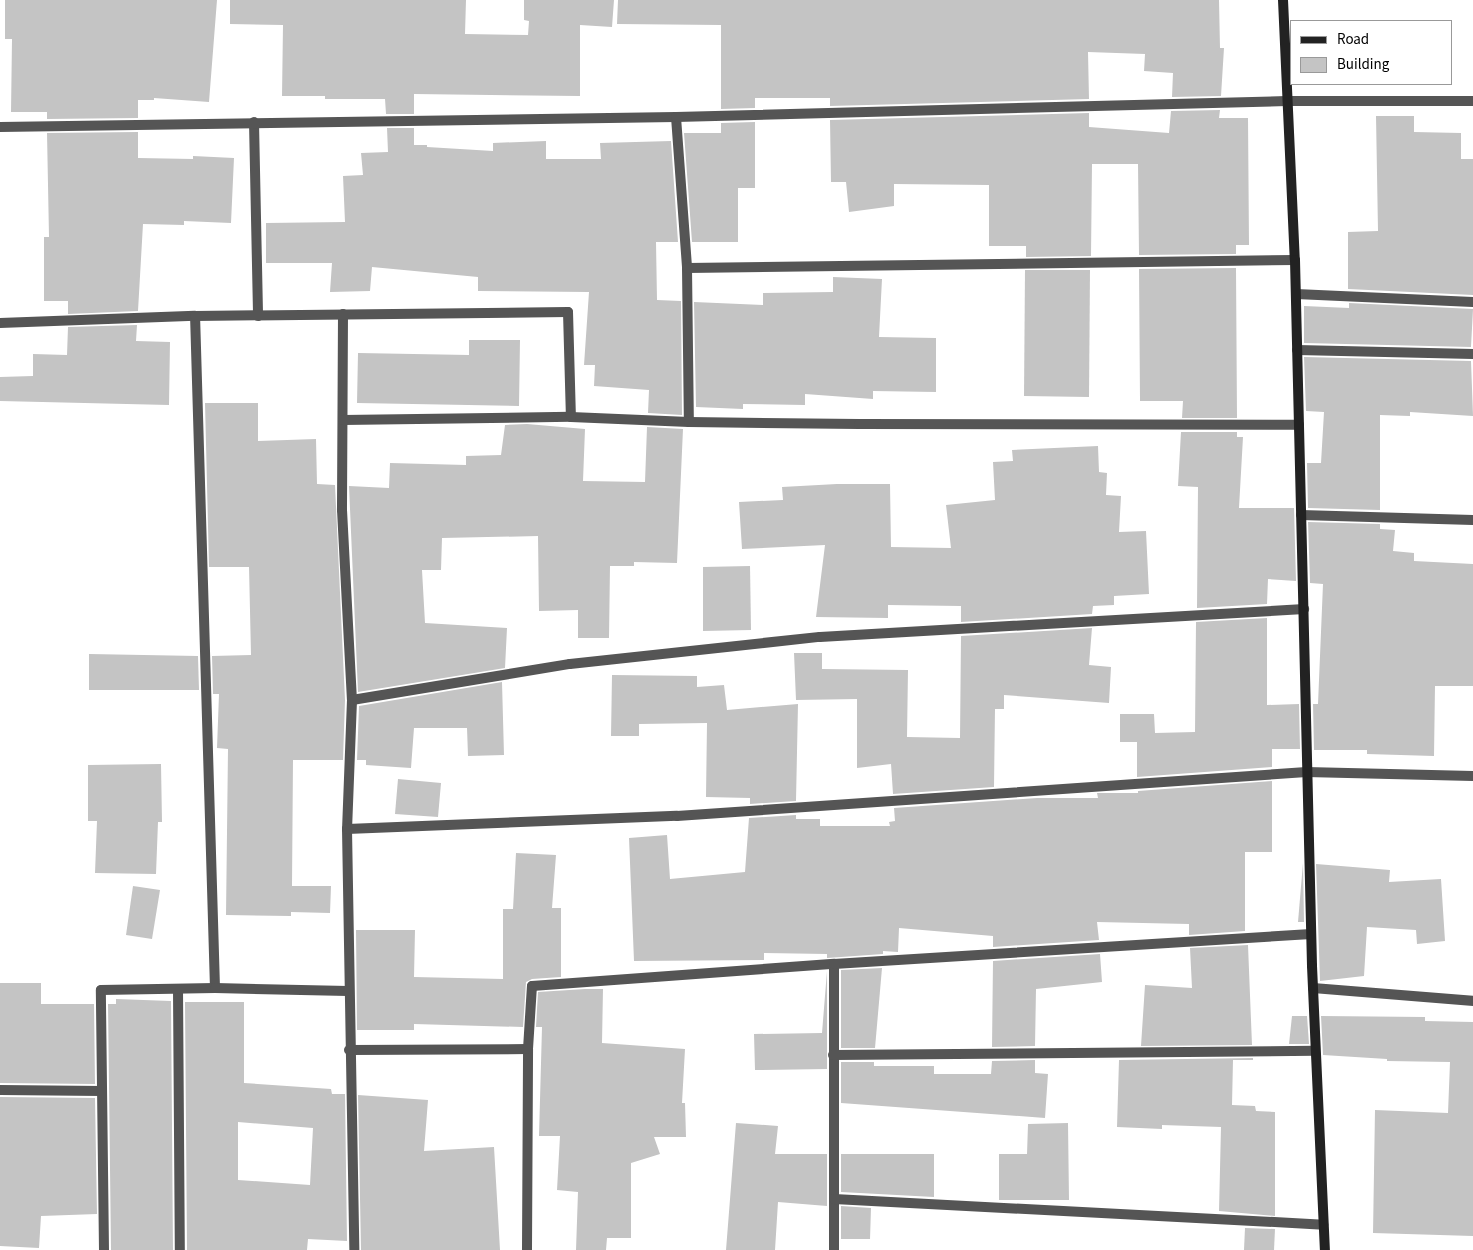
<!DOCTYPE html>
<style>
body{margin:0}
#map{position:relative;width:1473px;height:1250px;overflow:hidden;background:#fff;font-family:"Source Sans 3",sans-serif}
div>[style]{position:absolute}
[style*='--x']{left:calc(var(--x)*1px);top:calc(var(--y)*1px);width:calc(var(--w)*1px);rotate:calc(var(--a)*1deg)}
.building>*{inset:0;background:#c4c4c4}
.street>*{height:10px;margin:-5px;padding:0 5px;transform-origin:5px;border-radius:5px;background:#555}
.secondary>*{height:10px;margin:-5px;padding:0 5px;transform-origin:5px;border-radius:5px;background:#222}
span{translate:-50% -50%;white-space:nowrap;text-align:center;line-height:1.15;-webkit-text-stroke:4.5px #fff;paint-order:stroke}
.legend{position:absolute;left:1290px;top:20px;width:162px;height:65px;box-sizing:border-box;background:#fff;border:1px solid #999;margin:0;padding:6px 9px;list-style:none;font-size:15px;color:#000}
.legend li{display:flex;align-items:center;gap:10px;height:25px}
.legend b{width:25px;border:1px solid #999}
</style>
<div id="map">
<div class="building">
<div style="clip-path:polygon(5px 0,217px 0,209px 102px,154px 98px,154px 100px,138px 100px,138px 118px,47px 119px,47px 112px,11px 112px,12px 39px,5px 39px)"></div>
<div style="clip-path:polygon(230px 0,466px 0,465px 34px,528px 35px,529px 21px,524px 20px,524px 0,614px 0,612px 27px,580px 25px,580px 96px,414px 94px,414px 114px,386px 114px,385px 99px,325px 99px,325px 96px,282px 96px,283px 25px,230px 24px)"></div>
<div style="clip-path:polygon(618px 0,1219px 0,1220px 48px,1224px 48px,1221px 96px,1172px 97px,1173px 73px,1144px 71px,1145px 54px,1088px 52px,1089px 99px,830px 106px,830px 98px,755px 98px,755px 108px,721px 109px,721px 25px,617px 24px)"></div>
<div style="clip-path:polygon(1220px 110px,1219px 118px,1248px 118px,1249px 245px,1236px 245px,1236px 254px,1139px 255px,1138px 164px,1092px 164px,1091px 256px,1026px 257px,1026px 246px,989px 246px,989px 185px,894px 184px,894px 206px,849px 212px,846px 182px,831px 182px,830px 120px,1089px 113px,1089px 127px,1169px 133px,1171px 111px)"></div>
<div style="clip-path:polygon(1376px 116px,1414px 116px,1414px 132px,1461px 133px,1461px 159px,1473px 159px,1473px 295px,1348px 289px,1348px 232px,1378px 231px)"></div>
<div style="clip-path:polygon(755px 122px,755px 188px,738px 188px,738px 242px,692px 242px,684px 133px,721px 133px,721px 123px)"></div>
<div style="clip-path:polygon(387px 128px,414px 128px,414px 145px,427px 145px,427px 147px,493px 151px,493px 143px,546px 141px,546px 159px,601px 159px,600px 143px,671px 141px,678px 242px,656px 242px,657px 300px,681px 301px,682px 415px,648px 413px,649px 390px,594px 386px,595px 365px,584px 365px,589px 292px,478px 291px,478px 277px,372px 267px,370px 291px,330px 292px,332px 263px,266px 263px,266px 223px,345px 222px,343px 176px,363px 175px,361px 153px,388px 152px)"></div>
<div style="clip-path:polygon(138px 132px,138px 158px,193px 159px,193px 156px,234px 158px,231px 223px,184px 221px,184px 225px,143px 224px,138px 311px,68px 314px,68px 301px,44px 301px,44px 237px,49px 237px,47px 133px)"></div>
<div style="clip-path:polygon(1236px 268px,1237px 418px,1182px 418px,1183px 401px,1140px 401px,1139px 269px)"></div>
<div style="clip-path:polygon(1025px 270px,1090px 270px,1089px 397px,1024px 396px)"></div>
<div style="clip-path:polygon(833px 277px,882px 279px,879px 337px,936px 338px,936px 392px,873px 391px,873px 399px,805px 394px,805px 405px,743px 404px,743px 409px,696px 407px,694px 302px,763px 305px,763px 293px,833px 292px)"></div>
<div style="clip-path:polygon(1349px 303px,1473px 309px,1471px 347px,1304px 343px,1304px 306px,1349px 308px)"></div>
<div style="clip-path:polygon(137px 325px,136px 341px,170px 342px,169px 405px,0 401px,0 377px,33px 376px,33px 354px,67px 355px,68px 327px)"></div>
<div style="clip-path:polygon(469px 340px,520px 340px,519px 406px,357px 403px,358px 353px,469px 355px)"></div>
<div style="clip-path:polygon(1304px 357px,1471px 361px,1473px 416px,1410px 412px,1410px 416px,1380px 415px,1380px 510px,1308px 508px,1307px 463px,1321px 463px,1324px 412px,1306px 411px)"></div>
<div style="clip-path:polygon(205px 403px,258px 403px,258px 441px,316px 439px,317px 484px,335px 485px,345px 700px,343px 760px,293px 760px,292px 886px,331px 886px,330px 913px,291px 912px,291px 916px,226px 915px,228px 749px,217px 748px,219px 694px,213px 694px,212px 656px,251px 655px,249px 567px,209px 567px)"></div>
<div style="clip-path:polygon(527px 424px,585px 429px,583px 481px,645px 482px,647px 427px,683px 429px,677px 563px,634px 562px,634px 566px,610px 566px,609px 638px,578px 638px,578px 610px,539px 611px,538px 536px,442px 538px,441px 570px,422px 570px,425px 623px,507px 628px,505px 668px,358px 692px,349px 486px,389px 488px,390px 463px,466px 465px,466px 456px,501px 455px,505px 425px)"></div>
<div style="clip-path:polygon(1181px 432px,1237px 432px,1237px 437px,1243px 437px,1239px 508px,1294px 508px,1296px 581px,1268px 579px,1267px 604px,1197px 608px,1198px 487px,1178px 486px)"></div>
<div style="clip-path:polygon(1098px 446px,1099px 472px,1107px 473px,1106px 495px,1121px 496px,1119px 532px,1146px 531px,1149px 594px,1114px 596px,1114px 605px,1093px 606px,1092px 614px,961px 622px,961px 606px,888px 605px,888px 618px,816px 617px,825px 545px,742px 549px,739px 502px,783px 500px,782px 487px,837px 484px,890px 484px,891px 547px,951px 548px,946px 505px,995px 500px,993px 462px,1013px 461px,1012px 450px)"></div>
<div style="clip-path:polygon(1308px 522px,1380px 524px,1380px 529px,1395px 530px,1393px 551px,1414px 553px,1414px 561px,1473px 564px,1473px 686px,1435px 686px,1434px 756px,1367px 754px,1367px 750px,1314px 750px,1313px 704px,1318px 704px,1323px 584px,1310px 583px)"></div>
<div style="clip-path:polygon(750px 566px,751px 630px,703px 631px,703px 567px)"></div>
<div style="clip-path:polygon(1267px 618px,1267px 705px,1299px 704px,1300px 749px,1272px 749px,1272px 767px,1137px 777px,1137px 742px,1120px 742px,1120px 714px,1154px 714px,1155px 733px,1195px 732px,1196px 622px)"></div>
<div style="clip-path:polygon(1092px 628px,1089px 665px,1111px 667px,1109px 703px,1004px 695px,1004px 709px,995px 709px,994px 787px,893px 794px,891px 764px,857px 768px,857px 699px,796px 700px,794px 653px,822px 653px,822px 669px,908px 670px,907px 737px,960px 738px,961px 636px)"></div>
<div style="clip-path:polygon(89px 654px,198px 656px,199px 690px,89px 690px)"></div>
<div style="clip-path:polygon(612px 675px,697px 676px,697px 687px,724px 685px,727px 710px,798px 704px,796px 801px,750px 804px,750px 798px,706px 797px,707px 723px,639px 724px,639px 736px,611px 736px)"></div>
<div style="clip-path:polygon(502px 682px,504px 755px,468px 756px,467px 728px,414px 728px,411px 768px,366px 765px,366px 760px,357px 760px,359px 706px)"></div>
<div style="clip-path:polygon(161px 764px,162px 822px,158px 822px,156px 874px,95px 873px,97px 821px,88px 821px,88px 765px)"></div>
<div style="clip-path:polygon(398px 779px,441px 783px,438px 817px,395px 814px)"></div>
<div style="clip-path:polygon(1272px 781px,1272px 852px,1245px 852px,1245px 931px,1189px 935px,1189px 924px,1097px 922px,1099px 940px,993px 947px,993px 936px,899px 928px,898px 952px,883px 951px,883px 954px,827px 958px,827px 954px,764px 953px,764px 960px,634px 961px,629px 838px,667px 835px,670px 879px,745px 872px,749px 818px,796px 815px,796px 819px,820px 819px,820px 826px,890px 826px,889px 822px,895px 821px,894px 808px,1037px 798px,1098px 798px,1097px 793px,1138px 793px,1138px 791px)"></div>
<div style="clip-path:polygon(516px 853px,556px 855px,552px 908px,561px 908px,561px 977px,532px 979px,526px 982px,523px 1027px,414px 1024px,414px 1030px,357px 1030px,356px 930px,415px 930px,414px 977px,503px 979px,503px 909px,513px 909px)"></div>
<div style="clip-path:polygon(1303px 863px,1304px 922px,1298px 922px)"></div>
<div style="clip-path:polygon(1316px 864px,1390px 870px,1389px 882px,1441px 879px,1445px 941px,1417px 944px,1416px 930px,1367px 927px,1364px 976px,1320px 981px)"></div>
<div style="clip-path:polygon(133px 886px,160px 890px,152px 939px,126px 935px)"></div>
<div style="clip-path:polygon(1248px 945px,1252px 1045px,1141px 1046px,1145px 985px,1192px 988px,1190px 948px)"></div>
<div style="clip-path:polygon(1100px 954px,1102px 982px,1036px 989px,1035px 1046px,992px 1047px,993px 961px)"></div>
<div style="clip-path:polygon(882px 968px,875px 1048px,841px 1048px,841px 970px)"></div>
<div style="clip-path:polygon(827px 971px,827px 1069px,755px 1070px,754px 1034px,822px 1033px)"></div>
<div style="clip-path:polygon(0 983px,41px 983px,41px 1004px,94px 1004px,95px 1084px,0 1083px)"></div>
<div style="clip-path:polygon(585px 989px,603px 989px,602px 1043px,685px 1049px,682px 1103px,685px 1103px,686px 1137px,654px 1137px,660px 1154px,631px 1163px,631px 1238px,607px 1238px,606px 1250px,576px 1250px,578px 1192px,557px 1190px,560px 1136px,539px 1136px,542px 1027px,536px 1027px,538px 992px)"></div>
<div style="clip-path:polygon(116px 999px,171px 1001px,173px 1250px,111px 1250px,108px 1004px,116px 1004px)"></div>
<div style="clip-path:polygon(evenodd,185px 1002px,244px 1002px,244px 1083px,331px 1089px,332px 1094px,345px 1094px,347px 1241px,308px 1239px,307px 1250px,187px 1250px,185px 1002px,238px 1122px,313px 1128px,310px 1185px,238px 1180px,238px 1122px)"></div>
<div style="clip-path:polygon(1292px 1016px,1307px 1016px,1309px 1044px,1289px 1044px)"></div>
<div style="clip-path:polygon(1321px 1016px,1425px 1017px,1425px 1021px,1473px 1022px,1473px 1236px,1373px 1233px,1375px 1110px,1448px 1113px,1450px 1062px,1387px 1061px,1387px 1059px,1323px 1055px)"></div>
<div style="clip-path:polygon(1253px 1058px,1253px 1060px,1233px 1060px,1232px 1105px,1255px 1106px,1256px 1111px,1275px 1112px,1275px 1216px,1219px 1211px,1221px 1127px,1162px 1125px,1162px 1129px,1117px 1127px,1119px 1060px)"></div>
<div style="clip-path:polygon(1035px 1060px,1035px 1073px,1048px 1074px,1045px 1118px,841px 1103px,841px 1062px,874px 1062px,874px 1066px,934px 1066px,934px 1074px,991px 1074px,992px 1061px)"></div>
<div style="clip-path:polygon(358px 1095px,428px 1100px,424px 1151px,494px 1147px,500px 1250px,361px 1250px)"></div>
<div style="clip-path:polygon(0 1097px,95px 1098px,97px 1214px,41px 1216px,39px 1248px,0 1246px)"></div>
<div style="clip-path:polygon(736px 1123px,778px 1126px,775px 1154px,827px 1154px,827px 1206px,778px 1202px,775px 1250px,726px 1250px)"></div>
<div style="clip-path:polygon(1068px 1123px,1069px 1200px,999px 1200px,999px 1154px,1027px 1154px,1028px 1124px)"></div>
<div style="clip-path:polygon(841px 1154px,934px 1154px,934px 1197px,841px 1192px)"></div>
<div style="clip-path:polygon(841px 1206px,871px 1208px,870px 1239px,841px 1239px)"></div>
<div style="clip-path:polygon(1245px 1228px,1275px 1229px,1274px 1250px,1244px 1250px)"></div>
</div>
<div class="street">
<div style="--x:676;--y:117;--w:151;--a:85.8"></div>
<div style="--x:687;--y:268;--w:154;--a:89.3"></div>
<div style="--x:254;--y:122;--w:194;--a:88.8"></div>
<div style="--x:0;--y:127;--w:676;--a:-0.85"></div>
<div style="--x:676;--y:117;--w:611;--a:-1.5"></div>
<div style="--x:1287;--y:101;--w:186;--a:0"></div>
<div style="--x:687;--y:268;--w:608;--a:-0.75"></div>
<div style="--x:1296;--y:294;--w:177;--a:2.6"></div>
<div style="--x:343;--y:314;--w:196;--a:90.3"></div>
<div style="--x:342;--y:510;--w:190;--a:87"></div>
<div style="--x:352;--y:700;--w:129;--a:92.2"></div>
<div style="--x:347;--y:829;--w:421;--a:89"></div>
<div style="--x:0;--y:323;--w:195;--a:-2.1"></div>
<div style="--x:1297;--y:350;--w:176;--a:1.3"></div>
<div style="--x:343;--y:420;--w:228;--a:-0.8"></div>
<div style="--x:571;--y:417;--w:118;--a:2.4"></div>
<div style="--x:689;--y:422;--w:170;--a:0.7"></div>
<div style="--x:859;--y:424;--w:440;--a:0.1"></div>
<div style="--x:1301;--y:515;--w:172;--a:1.7"></div>
<div style="--x:352;--y:700;--w:221;--a:-9.4"></div>
<div style="--x:570;--y:664;--w:251;--a:-6.2"></div>
<div style="--x:820;--y:637;--w:485;--a:-3.3"></div>
<div style="--x:347;--y:829;--w:330;--a:-2.3"></div>
<div style="--x:677;--y:816;--w:631;--a:-4"></div>
<div style="--x:1306;--y:772;--w:167;--a:1.4"></div>
<div style="--x:834;--y:964;--w:286;--a:90"></div>
<div style="--x:215;--y:988;--w:672;--a:-91.7"></div>
<div style="--x:195;--y:316;--w:373;--a:-0.6"></div>
<div style="--x:568;--y:312;--w:105;--a:88.4"></div>
<div style="--x:1313;--y:988;--w:161;--a:4.6"></div>
<div style="--x:178;--y:989;--w:261;--a:89.6"></div>
<div style="--x:349;--y:1050;--w:179;--a:-0.3"></div>
<div style="--x:833;--y:1055;--w:482;--a:-0.5"></div>
<div style="--x:0;--y:1090;--w:102;--a:0.6"></div>
<div style="--x:834;--y:1199;--w:490;--a:3"></div>
<div style="--x:104;--y:1250;--w:260;--a:-90.7"></div>
<div style="--x:101;--y:990;--w:114;--a:-1"></div>
<div style="--x:215;--y:988;--w:133;--a:1.3"></div>
<div style="--x:527;--y:1250;--w:201;--a:-89.7"></div>
<div style="--x:528;--y:1049;--w:63;--a:-86.4"></div>
<div style="--x:532;--y:986;--w:303;--a:-4.2"></div>
<div style="--x:834;--y:964;--w:478;--a:-3.6"></div>
</div>
<div class="secondary">
<div style="--x:1283;--y:0;--w:260;--a:87.4"></div>
<div style="--x:1295;--y:260;--w:706;--a:88.62"></div>
<div style="--x:1312;--y:966;--w:284;--a:87.4"></div>
</div>
<ul class="legend">
<li><b style="height:6px;background:#222"></b>Road</li>
<li><b style="height:14px;background:#c4c4c4"></b>Building</li>
</ul>
</div>
